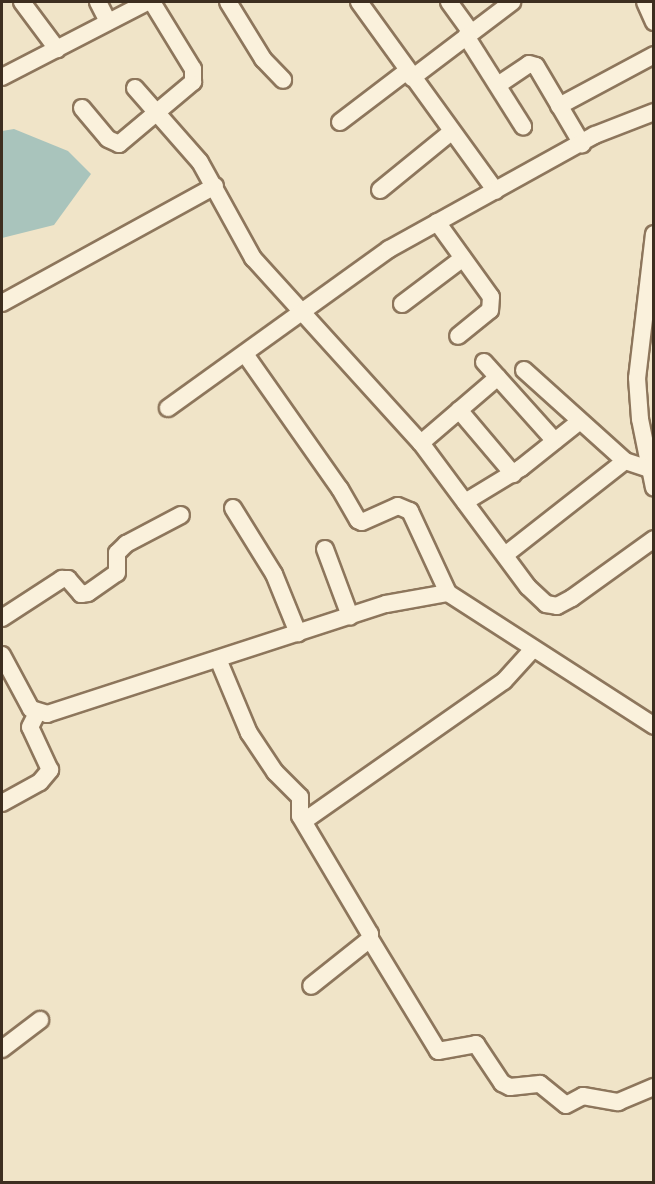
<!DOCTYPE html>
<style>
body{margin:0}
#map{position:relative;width:655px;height:1184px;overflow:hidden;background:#f0e4c8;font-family:"Source Serif 4",serif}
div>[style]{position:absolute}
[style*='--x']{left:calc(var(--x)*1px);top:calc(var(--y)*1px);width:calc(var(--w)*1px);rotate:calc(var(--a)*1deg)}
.water>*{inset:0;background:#a9c4bc}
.roads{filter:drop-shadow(2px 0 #8d765c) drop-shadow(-2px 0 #8d765c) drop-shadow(0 2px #8d765c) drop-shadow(0 -2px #8d765c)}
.minor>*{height:16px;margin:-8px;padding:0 8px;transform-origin:8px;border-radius:8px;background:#faf1dc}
span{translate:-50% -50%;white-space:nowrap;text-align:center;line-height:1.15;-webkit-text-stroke:4.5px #f7eed8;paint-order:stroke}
.frame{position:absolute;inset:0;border:3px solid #3d2e20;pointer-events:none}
</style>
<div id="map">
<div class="water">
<div style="clip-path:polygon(14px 129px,68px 151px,91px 174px,54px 225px,2px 238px,2px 131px)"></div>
</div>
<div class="roads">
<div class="minor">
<div style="--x:22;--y:2;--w:59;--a:53.3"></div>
<div style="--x:98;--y:2;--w:22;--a:63"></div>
<div style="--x:228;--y:2;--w:67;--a:58.4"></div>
<div style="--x:263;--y:59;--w:29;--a:46"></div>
<div style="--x:359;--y:2;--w:233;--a:54.1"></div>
<div style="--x:449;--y:2;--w:37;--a:54"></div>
<div style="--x:645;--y:2;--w:22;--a:66"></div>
<div style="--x:466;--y:36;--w:107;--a:57.7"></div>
<div style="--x:2;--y:77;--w:163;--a:-27.3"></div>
<div style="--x:412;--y:78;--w:126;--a:-37.2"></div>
<div style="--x:498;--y:85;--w:37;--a:-34"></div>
<div style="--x:529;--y:64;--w:7;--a:16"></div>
<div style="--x:536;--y:66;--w:91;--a:59.5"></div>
<div style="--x:135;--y:88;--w:98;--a:48.7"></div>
<div style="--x:200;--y:162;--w:110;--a:61.1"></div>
<div style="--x:253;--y:258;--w:250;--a:47.8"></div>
<div style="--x:421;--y:443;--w:179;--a:53.4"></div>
<div style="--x:528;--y:587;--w:25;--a:43"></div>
<div style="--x:546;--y:604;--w:11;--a:10"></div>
<div style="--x:557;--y:606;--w:17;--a:-28"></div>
<div style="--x:572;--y:598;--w:101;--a:-35.7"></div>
<div style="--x:559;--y:106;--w:108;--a:-28.2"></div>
<div style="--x:82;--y:108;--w:40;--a:50"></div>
<div style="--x:108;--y:139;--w:12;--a:24"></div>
<div style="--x:119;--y:144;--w:97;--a:-40"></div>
<div style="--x:193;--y:82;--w:13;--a:-90"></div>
<div style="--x:193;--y:69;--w:79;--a:-121.5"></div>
<div style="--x:340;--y:122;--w:84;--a:-37.3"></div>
<div style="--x:380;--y:190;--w:92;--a:-39.2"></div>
<div style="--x:437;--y:222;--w:92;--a:54.2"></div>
<div style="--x:491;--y:297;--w:13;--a:94"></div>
<div style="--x:490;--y:310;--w:41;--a:140.9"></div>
<div style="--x:654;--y:234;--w:145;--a:96.7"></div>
<div style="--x:637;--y:378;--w:41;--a:85.8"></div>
<div style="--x:640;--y:419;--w:70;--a:78.5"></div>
<div style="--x:2;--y:303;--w:243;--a:-28.8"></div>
<div style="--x:402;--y:304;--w:76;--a:-37"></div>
<div style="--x:245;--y:354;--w:165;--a:54.9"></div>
<div style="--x:340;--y:489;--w:36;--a:60"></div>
<div style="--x:358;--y:520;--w:4;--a:27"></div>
<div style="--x:362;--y:522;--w:39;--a:-24"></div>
<div style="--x:398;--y:506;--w:13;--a:23"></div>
<div style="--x:410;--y:511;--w:90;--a:65.1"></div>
<div style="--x:484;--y:362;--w:106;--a:48.1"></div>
<div style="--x:524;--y:370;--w:136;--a:42"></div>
<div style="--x:625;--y:461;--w:26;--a:18"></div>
<div style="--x:168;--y:408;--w:272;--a:-35.7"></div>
<div style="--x:389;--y:249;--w:235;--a:-29"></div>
<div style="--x:595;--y:135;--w:63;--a:-21.3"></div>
<div style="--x:459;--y:410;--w:84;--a:49.8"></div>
<div style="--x:421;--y:443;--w:101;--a:-40.6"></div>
<div style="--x:465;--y:502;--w:66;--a:-31.3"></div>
<div style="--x:521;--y:468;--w:75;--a:-38.5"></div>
<div style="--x:233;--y:508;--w:78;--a:58.2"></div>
<div style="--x:274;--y:574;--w:64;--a:67.9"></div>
<div style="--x:325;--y:549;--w:72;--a:69.5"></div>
<div style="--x:505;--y:555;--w:152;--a:-38.1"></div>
<div style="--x:2;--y:618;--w:72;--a:-33"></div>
<div style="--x:62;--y:579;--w:6;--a:0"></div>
<div style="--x:68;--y:579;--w:20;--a:49"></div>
<div style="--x:81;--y:594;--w:7;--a:-8"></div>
<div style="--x:88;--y:593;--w:35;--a:-35"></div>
<div style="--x:117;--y:573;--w:20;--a:-90"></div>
<div style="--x:117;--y:553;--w:13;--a:-45"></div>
<div style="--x:126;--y:544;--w:62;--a:-27.8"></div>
<div style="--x:2;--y:655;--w:61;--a:61.8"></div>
<div style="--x:31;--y:709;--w:17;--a:17"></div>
<div style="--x:47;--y:714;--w:356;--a:-18"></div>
<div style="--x:386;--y:604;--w:63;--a:-10.1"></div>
<div style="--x:448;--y:593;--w:245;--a:32.8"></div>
<div style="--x:218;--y:659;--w:80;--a:67.3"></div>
<div style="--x:249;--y:733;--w:47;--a:56.3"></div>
<div style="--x:275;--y:772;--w:35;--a:45"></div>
<div style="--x:300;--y:797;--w:19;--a:90"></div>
<div style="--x:300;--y:816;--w:137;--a:59.3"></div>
<div style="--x:370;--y:934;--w:5;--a:90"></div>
<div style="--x:370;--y:939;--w:75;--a:141.5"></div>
<div style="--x:2;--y:803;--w:43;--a:-28.9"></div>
<div style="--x:40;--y:782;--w:16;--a:-50"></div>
<div style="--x:50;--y:770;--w:47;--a:-114.9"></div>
<div style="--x:30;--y:727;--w:16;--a:-63"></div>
<div style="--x:304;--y:821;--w:244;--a:-35"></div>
<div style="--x:504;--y:681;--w:43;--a:-47.8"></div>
<div style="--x:370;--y:939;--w:131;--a:58.7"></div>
<div style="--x:438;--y:1051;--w:39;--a:-10"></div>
<div style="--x:476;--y:1044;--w:47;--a:56.3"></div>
<div style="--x:502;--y:1083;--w:9;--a:27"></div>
<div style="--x:510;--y:1087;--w:30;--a:-6"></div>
<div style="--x:540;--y:1084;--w:33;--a:39"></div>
<div style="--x:566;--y:1105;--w:19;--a:-28"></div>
<div style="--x:583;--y:1096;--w:36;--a:10"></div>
<div style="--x:618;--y:1102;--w:39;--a:-23"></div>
<div style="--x:2;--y:1049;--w:48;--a:-37.3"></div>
</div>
</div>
<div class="frame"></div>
</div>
